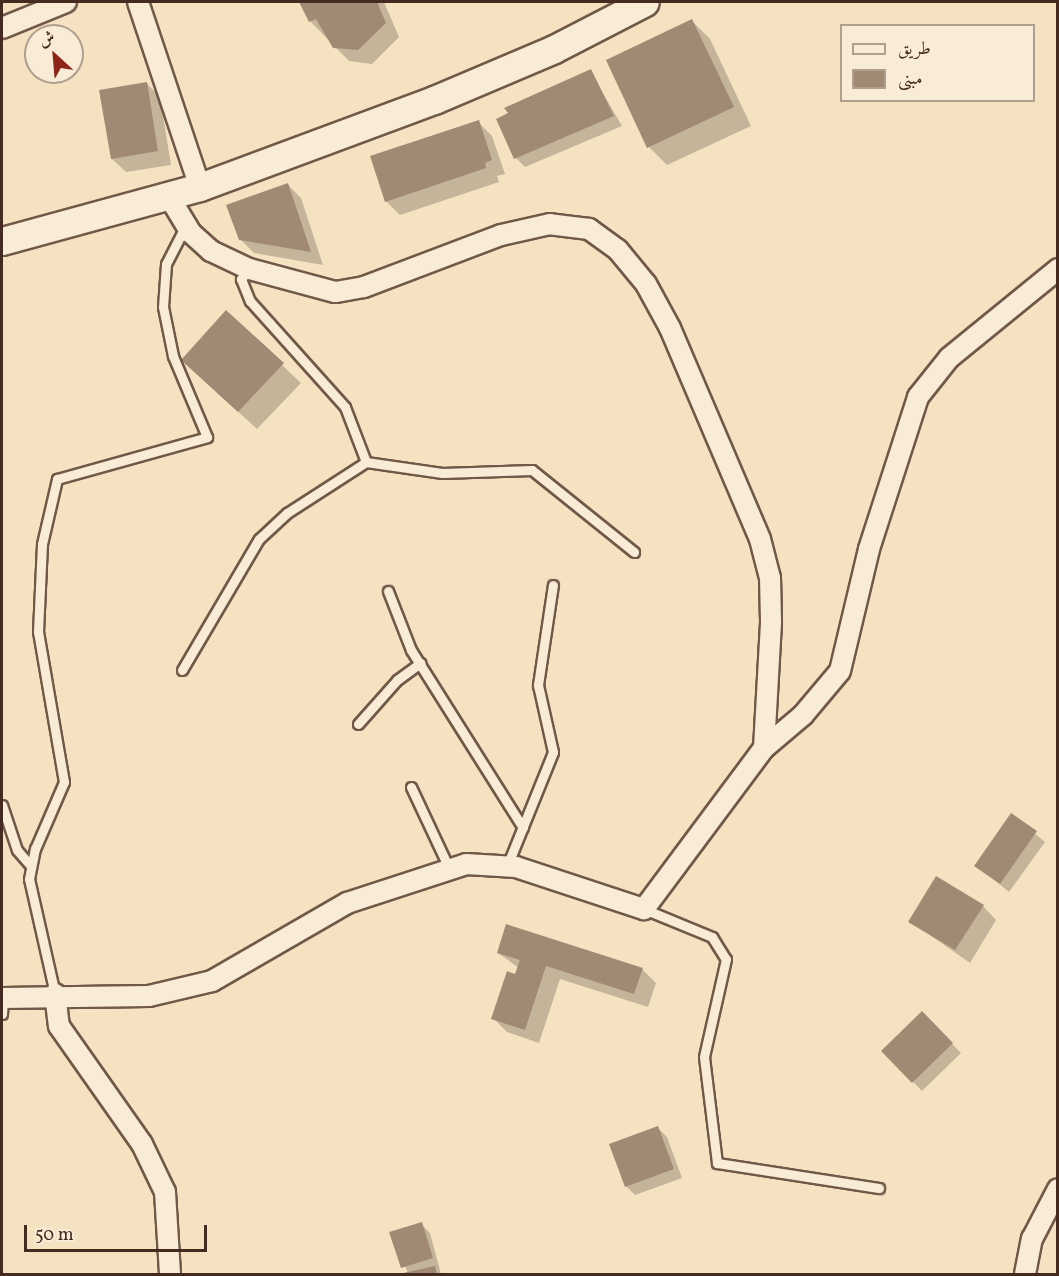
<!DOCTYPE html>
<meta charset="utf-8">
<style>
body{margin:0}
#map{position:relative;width:1059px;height:1276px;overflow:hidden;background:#f5e2c1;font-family:Vollkorn,Amiri,serif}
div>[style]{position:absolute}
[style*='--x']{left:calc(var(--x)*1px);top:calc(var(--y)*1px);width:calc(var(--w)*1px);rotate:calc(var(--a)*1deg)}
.shadow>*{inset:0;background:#0003}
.building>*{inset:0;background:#a18a74}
.roads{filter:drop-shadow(2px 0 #715848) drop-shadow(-2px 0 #715848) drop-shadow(0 2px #715848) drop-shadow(0 -2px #715848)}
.lane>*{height:9px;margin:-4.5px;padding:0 4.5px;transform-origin:4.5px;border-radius:4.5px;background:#f8ecd7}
.street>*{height:20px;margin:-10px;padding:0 10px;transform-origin:10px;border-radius:10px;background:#f8ecd7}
.secondary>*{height:27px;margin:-13.5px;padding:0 13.5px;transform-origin:13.5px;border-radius:13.5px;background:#f8ecd7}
span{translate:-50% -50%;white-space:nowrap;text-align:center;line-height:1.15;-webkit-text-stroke:4.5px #f8ecd7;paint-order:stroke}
.frame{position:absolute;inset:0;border:3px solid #452a20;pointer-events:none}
.legend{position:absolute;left:840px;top:24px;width:195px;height:78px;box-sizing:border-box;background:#f8ecd7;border:2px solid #b09e8e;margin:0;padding:8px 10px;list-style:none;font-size:18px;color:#452a20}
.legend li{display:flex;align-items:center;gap:12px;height:30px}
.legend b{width:30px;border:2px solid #b09e8e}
.north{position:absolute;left:24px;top:24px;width:60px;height:60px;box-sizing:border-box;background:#f8ecd7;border:2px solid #b09e8e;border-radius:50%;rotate:334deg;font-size:16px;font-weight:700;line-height:24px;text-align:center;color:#452a20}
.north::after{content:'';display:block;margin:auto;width:21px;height:27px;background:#8f2418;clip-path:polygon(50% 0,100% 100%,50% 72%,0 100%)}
.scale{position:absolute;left:24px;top:1225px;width:183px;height:27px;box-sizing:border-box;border:3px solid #452a20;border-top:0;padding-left:8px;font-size:18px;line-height:21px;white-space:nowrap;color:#452a20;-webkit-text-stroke:4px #f8ecd7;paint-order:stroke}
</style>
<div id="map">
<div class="shadow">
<div style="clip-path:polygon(304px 2px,384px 2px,399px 37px,372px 64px,349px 61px,310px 21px)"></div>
<div style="clip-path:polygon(692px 21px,710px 39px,751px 126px,667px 165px,649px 147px)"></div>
<div style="clip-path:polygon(590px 71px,622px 126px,525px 167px,516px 158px)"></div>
<div style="clip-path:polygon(146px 83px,160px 97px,171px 165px,126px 172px,112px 159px)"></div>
<div style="clip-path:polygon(478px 122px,492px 136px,505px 174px,497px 176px,499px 182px,400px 215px,386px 201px)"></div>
<div style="clip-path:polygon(287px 184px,301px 198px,323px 265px,254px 253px,240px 239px)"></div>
<div style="clip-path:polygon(227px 313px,301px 383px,257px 429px,201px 378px)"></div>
<div style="clip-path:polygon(1012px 815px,1045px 842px,1009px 892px,976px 865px)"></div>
<div style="clip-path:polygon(983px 906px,996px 920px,970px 963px,910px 921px)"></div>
<div style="clip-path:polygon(498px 953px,642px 969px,656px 983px,648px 1007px,560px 979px,539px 1043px,507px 1032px,493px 1018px,519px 968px)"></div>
<div style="clip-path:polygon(922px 1013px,961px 1053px,922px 1091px,883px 1051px)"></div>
<div style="clip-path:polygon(658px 1128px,667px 1137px,682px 1178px,635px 1195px,626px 1186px)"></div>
<div style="clip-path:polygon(421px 1224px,430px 1233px,441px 1274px,402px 1274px,408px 1273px,391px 1233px)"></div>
</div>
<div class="building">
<div style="clip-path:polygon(299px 2px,377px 2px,386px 23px,358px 50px,333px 48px,316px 19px,309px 22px)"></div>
<div style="clip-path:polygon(692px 19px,734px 107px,647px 148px,606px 60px)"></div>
<div style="clip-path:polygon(591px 69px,614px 116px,514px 159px,496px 119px,508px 113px,504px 108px)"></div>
<div style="clip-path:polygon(147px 82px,158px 151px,111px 159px,99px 90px)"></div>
<div style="clip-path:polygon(479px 120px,492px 160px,485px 163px,486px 168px,385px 202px,370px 156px)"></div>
<div style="clip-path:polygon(288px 183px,311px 252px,239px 240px,226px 205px)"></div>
<div style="clip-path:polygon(226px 310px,284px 363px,238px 412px,181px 360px)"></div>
<div style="clip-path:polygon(1011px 813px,1037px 831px,1000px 884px,974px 866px)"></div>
<div style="clip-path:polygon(936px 876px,984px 905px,955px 950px,908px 922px)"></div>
<div style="clip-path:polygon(506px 924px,643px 968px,634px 994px,546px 966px,525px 1030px,491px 1019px,507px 971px,515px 974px,520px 960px,497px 953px)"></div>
<div style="clip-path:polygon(922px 1011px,953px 1043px,912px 1083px,881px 1051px)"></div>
<div style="clip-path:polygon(658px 1126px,674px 1169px,625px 1187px,609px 1144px)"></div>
<div style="clip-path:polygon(422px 1222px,433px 1258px,401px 1268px,389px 1232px)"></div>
<div style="clip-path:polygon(435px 1266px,437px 1274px,399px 1274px)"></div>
</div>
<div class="roads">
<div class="lane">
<div style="--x:249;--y:269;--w:13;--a:129"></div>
<div style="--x:241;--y:279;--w:24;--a:68"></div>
<div style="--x:250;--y:301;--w:142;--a:48.1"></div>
<div style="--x:345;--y:407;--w:59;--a:69.1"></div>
<div style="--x:388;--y:591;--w:63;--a:68.7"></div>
<div style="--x:411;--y:650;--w:210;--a:57.8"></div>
<div style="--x:182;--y:670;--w:152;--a:-59.6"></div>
<div style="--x:259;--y:539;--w:38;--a:-43"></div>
<div style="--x:287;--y:513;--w:94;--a:-32.8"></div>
<div style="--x:366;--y:462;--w:77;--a:8.2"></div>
<div style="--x:442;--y:473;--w:90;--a:-1.9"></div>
<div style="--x:532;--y:470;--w:131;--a:38.8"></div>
<div style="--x:358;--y:724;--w:59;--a:-48.4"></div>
<div style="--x:397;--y:680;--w:29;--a:-36"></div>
<div style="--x:411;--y:787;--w:89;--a:64.9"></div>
<div style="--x:2;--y:805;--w:47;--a:71.6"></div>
<div style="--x:17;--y:850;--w:20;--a:49"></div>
<div style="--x:507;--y:866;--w:123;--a:-68"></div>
<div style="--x:553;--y:752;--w:69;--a:-102.6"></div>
<div style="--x:538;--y:685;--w:101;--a:-81.5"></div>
<div style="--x:644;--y:909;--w:74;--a:22.4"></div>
<div style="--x:712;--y:937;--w:26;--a:58"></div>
<div style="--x:726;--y:959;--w:100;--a:102.7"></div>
<div style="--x:704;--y:1057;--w:107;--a:83"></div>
<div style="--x:717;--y:1163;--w:164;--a:8.8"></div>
<div style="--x:55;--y:994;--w:118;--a:-102.7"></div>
<div style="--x:29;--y:879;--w:31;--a:-79"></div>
<div style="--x:35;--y:849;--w:73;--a:-66.6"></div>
<div style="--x:64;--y:782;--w:152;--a:-99.8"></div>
<div style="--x:38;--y:632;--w:88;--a:-87.4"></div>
<div style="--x:42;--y:544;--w:67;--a:-77"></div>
<div style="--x:57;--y:479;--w:156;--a:-15.6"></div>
<div style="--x:207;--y:437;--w:88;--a:-112.8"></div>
<div style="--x:173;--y:356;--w:50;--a:-101.5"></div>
<div style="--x:163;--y:307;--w:43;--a:-86"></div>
<div style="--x:166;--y:264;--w:44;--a:-62.9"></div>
<div style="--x:2;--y:1014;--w:16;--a:-86"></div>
</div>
<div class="street">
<div style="--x:138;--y:2;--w:195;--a:71.5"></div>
<div style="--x:2;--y:28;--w:69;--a:-22.1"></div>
<div style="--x:764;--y:748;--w:51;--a:-40.2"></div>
<div style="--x:803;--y:715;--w:57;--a:-49.9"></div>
<div style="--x:840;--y:671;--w:125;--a:-76.6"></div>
<div style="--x:869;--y:549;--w:160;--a:-72.1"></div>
<div style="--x:918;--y:397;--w:50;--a:-51.5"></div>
<div style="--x:949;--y:358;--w:141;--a:-39.2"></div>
<div style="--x:55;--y:994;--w:32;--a:83"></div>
<div style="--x:59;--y:1026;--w:144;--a:54.9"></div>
<div style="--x:142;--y:1144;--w:53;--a:64.4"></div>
<div style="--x:165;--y:1192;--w:82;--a:86.5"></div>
<div style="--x:2;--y:998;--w:147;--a:-0.8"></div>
<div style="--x:149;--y:996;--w:65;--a:-13.4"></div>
<div style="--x:212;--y:981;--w:156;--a:-30"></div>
<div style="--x:347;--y:903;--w:125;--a:-18.1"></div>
<div style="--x:466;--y:864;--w:50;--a:3.4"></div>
<div style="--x:516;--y:867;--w:135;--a:18.2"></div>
<div style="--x:644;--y:909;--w:201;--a:-53.3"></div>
<div style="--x:764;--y:748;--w:127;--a:-86.8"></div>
<div style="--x:771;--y:621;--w:43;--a:-91.3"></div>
<div style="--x:770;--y:578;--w:40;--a:-104.4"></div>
<div style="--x:760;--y:539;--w:229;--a:-113.1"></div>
<div style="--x:670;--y:328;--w:50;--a:-118.6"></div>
<div style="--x:646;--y:284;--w:44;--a:-129.5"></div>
<div style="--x:618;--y:250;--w:36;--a:-144"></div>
<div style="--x:589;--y:229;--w:39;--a:-173"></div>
<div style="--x:550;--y:224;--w:50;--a:167.3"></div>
<div style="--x:501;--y:235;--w:147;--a:159.2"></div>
<div style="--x:364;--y:287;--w:29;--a:170"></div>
<div style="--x:335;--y:292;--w:89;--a:-165"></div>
<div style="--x:249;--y:269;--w:42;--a:-154.7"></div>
<div style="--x:211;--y:251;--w:27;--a:-138"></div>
<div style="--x:191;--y:233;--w:44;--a:-121.2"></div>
<div style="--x:1025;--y:1274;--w:36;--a:-79"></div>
<div style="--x:1032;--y:1239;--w:56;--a:-62.5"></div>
</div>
<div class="secondary">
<div style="--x:2;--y:241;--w:205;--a:-15.3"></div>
<div style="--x:200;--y:187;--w:250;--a:-20.4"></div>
<div style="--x:434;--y:100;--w:130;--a:-23"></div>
<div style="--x:554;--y:49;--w:102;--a:-27.3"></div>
</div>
</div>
<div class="frame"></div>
<ul class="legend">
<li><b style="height:8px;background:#f8ecd7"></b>طريق</li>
<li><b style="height:16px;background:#a18a74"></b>مبنى</li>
</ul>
<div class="north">ش</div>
<div class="scale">50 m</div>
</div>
